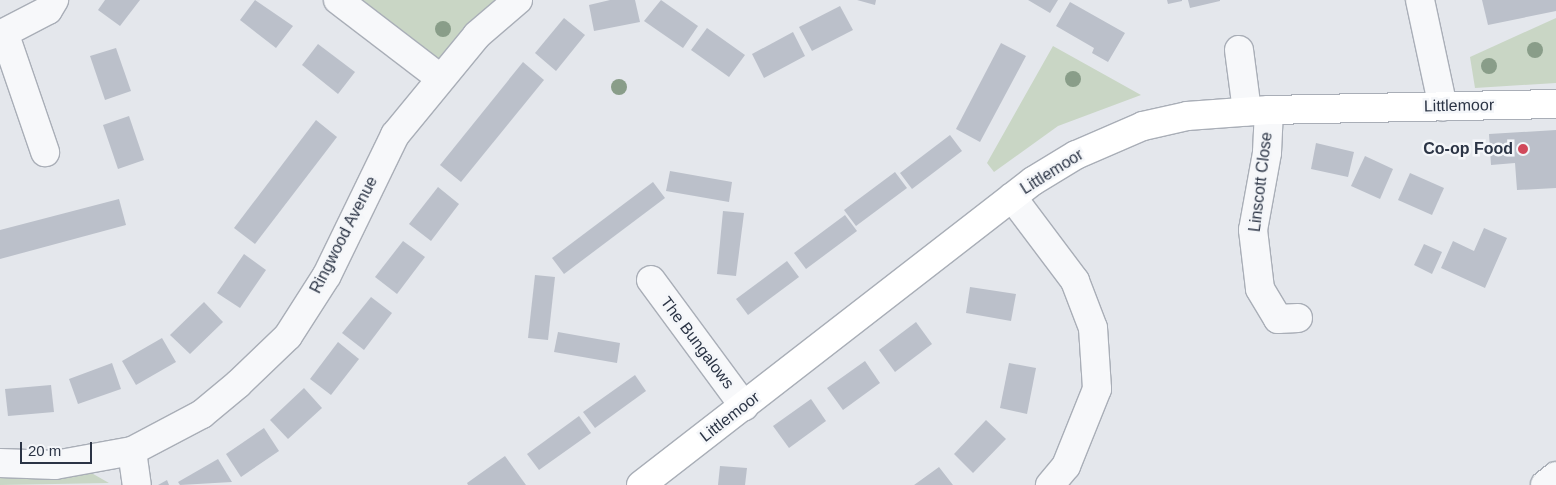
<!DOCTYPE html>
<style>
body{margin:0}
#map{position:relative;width:1556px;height:485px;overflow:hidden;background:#e4e7ec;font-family:Arial,sans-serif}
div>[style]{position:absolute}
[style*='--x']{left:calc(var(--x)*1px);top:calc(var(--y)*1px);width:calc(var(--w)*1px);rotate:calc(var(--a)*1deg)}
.green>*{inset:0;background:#c9d6c5}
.building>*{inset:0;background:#bbc0ca}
.roads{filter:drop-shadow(1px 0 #a9aeb7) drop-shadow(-1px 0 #a9aeb7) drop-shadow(0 1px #a9aeb7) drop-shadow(0 -1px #a9aeb7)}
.minor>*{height:28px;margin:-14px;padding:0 14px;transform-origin:14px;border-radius:14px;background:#f7f8fa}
.major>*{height:28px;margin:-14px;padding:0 14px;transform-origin:14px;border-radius:14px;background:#fff}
.trees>*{width:16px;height:16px;margin:-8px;border-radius:50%;background:#899d89}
.dots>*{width:14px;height:14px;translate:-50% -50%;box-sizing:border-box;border:2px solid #f4f6f9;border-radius:50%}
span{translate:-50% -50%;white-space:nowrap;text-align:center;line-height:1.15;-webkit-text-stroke:5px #f4f6f9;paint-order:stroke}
.street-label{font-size:16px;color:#2b3445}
.poi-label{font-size:16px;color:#2b3445;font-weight:700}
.right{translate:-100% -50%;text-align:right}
.scale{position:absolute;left:20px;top:442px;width:72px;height:22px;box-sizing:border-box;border:2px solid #2b3445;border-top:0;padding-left:6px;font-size:15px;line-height:18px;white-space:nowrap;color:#2b3445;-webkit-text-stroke:4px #f4f6f9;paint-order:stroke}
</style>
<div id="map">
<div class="green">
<div style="clip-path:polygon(338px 0,518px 0,440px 78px)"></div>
<div style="clip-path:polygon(1556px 18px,1556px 83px,1475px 88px,1470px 57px)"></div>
<div style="clip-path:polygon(1053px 46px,1141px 95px,1058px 126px,994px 172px,987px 163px)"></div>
<div style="clip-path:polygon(88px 471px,109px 483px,0 485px,0 478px)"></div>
</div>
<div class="building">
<div style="clip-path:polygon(105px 0,140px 0,120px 26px,98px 10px)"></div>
<div style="clip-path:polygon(255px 0,293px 26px,276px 48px,240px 20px)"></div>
<div style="clip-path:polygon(610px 0,635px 0,640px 22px,594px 31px,589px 5px)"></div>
<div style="clip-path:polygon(661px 0,698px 26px,683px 48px,644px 21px)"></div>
<div style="clip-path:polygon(857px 0,876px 0,875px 5px)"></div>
<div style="clip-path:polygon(1028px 0,1058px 0,1050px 13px)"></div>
<div style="clip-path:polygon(1167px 0,1182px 0,1182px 1px,1168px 4px)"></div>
<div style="clip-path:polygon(1188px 0,1220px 0,1220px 1px,1190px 8px)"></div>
<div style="clip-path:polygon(1482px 0,1556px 0,1556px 11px,1488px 25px)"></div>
<div style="clip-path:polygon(1070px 2px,1125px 33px,1108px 62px,1092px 53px,1094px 48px,1056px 26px)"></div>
<div style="clip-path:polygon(840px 6px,853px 30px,812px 51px,799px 27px)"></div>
<div style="clip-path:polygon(564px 18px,585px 35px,556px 71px,535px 53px)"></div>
<div style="clip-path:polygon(707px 28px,745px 55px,729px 77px,691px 50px)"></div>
<div style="clip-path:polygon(793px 32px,805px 56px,764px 78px,752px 54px)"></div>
<div style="clip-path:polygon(1001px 43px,1026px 56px,980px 142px,956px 129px)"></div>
<div style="clip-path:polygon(318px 44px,355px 72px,338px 94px,302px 65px)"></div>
<div style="clip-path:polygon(116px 48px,131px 91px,105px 100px,90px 56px)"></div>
<div style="clip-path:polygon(523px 62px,544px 80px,461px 182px,440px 165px)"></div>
<div style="clip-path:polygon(129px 116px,144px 160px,118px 169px,103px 125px)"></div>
<div style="clip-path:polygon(316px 120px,337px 137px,255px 244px,234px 228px)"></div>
<div style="clip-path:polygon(1556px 130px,1556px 188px,1517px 190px,1515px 163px,1491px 165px,1489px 134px)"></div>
<div style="clip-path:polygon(950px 135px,962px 151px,912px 189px,900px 173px)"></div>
<div style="clip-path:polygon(1316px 143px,1354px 152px,1348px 177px,1311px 169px)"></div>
<div style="clip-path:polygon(1365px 156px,1393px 169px,1380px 199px,1351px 186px)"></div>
<div style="clip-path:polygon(670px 171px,732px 182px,729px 202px,666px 191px)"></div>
<div style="clip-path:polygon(895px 172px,907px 188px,856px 226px,844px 210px)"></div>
<div style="clip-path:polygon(1410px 173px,1444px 188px,1432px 215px,1398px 200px)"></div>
<div style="clip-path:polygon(653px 182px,665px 198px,564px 274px,552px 258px)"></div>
<div style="clip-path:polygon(438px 187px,459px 204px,431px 241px,409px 224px)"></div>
<div style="clip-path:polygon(119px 199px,126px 225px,0 259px,0 230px)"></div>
<div style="clip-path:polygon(723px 211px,744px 213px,736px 276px,717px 274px)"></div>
<div style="clip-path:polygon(845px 215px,857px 231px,806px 269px,794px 253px)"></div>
<div style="clip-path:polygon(1484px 228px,1507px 238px,1485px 288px,1441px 268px,1453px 241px,1474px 251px)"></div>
<div style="clip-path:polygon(403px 241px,425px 257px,397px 294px,375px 277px)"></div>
<div style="clip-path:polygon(1424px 244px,1442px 252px,1432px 274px,1414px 265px)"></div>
<div style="clip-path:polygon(244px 254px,266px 270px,240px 308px,217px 293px)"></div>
<div style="clip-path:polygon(787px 261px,799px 277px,748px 315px,736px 299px)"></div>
<div style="clip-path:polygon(535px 275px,555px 277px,548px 340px,528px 338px)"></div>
<div style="clip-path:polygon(970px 287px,1016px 294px,1011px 321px,966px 313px)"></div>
<div style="clip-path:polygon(371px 297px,392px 313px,364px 350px,342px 333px)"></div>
<div style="clip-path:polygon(204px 302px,223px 322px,190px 354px,170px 335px)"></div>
<div style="clip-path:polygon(916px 322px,932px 344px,895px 372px,879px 350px)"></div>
<div style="clip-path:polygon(558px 332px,620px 343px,617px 363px,554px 352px)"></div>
<div style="clip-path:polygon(162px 338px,176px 362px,136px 385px,122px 361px)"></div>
<div style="clip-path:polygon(338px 342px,359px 359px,331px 395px,310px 379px)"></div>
<div style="clip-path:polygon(865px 361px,880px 383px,843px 410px,827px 388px)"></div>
<div style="clip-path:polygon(112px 363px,121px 389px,78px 404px,69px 379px)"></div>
<div style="clip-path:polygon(1009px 363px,1036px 368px,1027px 414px,1000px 408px)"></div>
<div style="clip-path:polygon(635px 375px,646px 391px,595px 428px,583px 412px)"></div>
<div style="clip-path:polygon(51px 385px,54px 412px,8px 416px,5px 389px)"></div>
<div style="clip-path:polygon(304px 388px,322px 408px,288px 439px,270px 420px)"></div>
<div style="clip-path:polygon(811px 399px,826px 421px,789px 448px,773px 426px)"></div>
<div style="clip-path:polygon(579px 416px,591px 433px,539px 470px,527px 454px)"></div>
<div style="clip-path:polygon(986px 420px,1006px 439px,973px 473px,954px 454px)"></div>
<div style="clip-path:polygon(264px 428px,279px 451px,241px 477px,226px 454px)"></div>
<div style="clip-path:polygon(505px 456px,526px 485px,468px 485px,467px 483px)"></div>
<div style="clip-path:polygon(218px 459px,232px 482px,180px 485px,178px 482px)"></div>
<div style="clip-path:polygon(720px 466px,747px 468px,745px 485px,718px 485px)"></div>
<div style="clip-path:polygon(939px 467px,953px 485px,914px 485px,921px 480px)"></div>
<div style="clip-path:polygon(167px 480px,169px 485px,158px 485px)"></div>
</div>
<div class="roads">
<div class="minor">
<div style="--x:338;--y:0;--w:128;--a:37.4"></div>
<div style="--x:1420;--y:0;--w:109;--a:77.9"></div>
<div style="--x:0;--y:35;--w:54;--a:-27.5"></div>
<div style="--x:48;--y:10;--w:12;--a:-59"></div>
<div style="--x:5;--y:35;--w:124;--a:71.1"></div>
<div style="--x:1239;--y:50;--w:62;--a:82.5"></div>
<div style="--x:1269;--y:110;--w:43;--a:92.7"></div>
<div style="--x:1267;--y:153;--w:78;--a:100.3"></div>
<div style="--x:1253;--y:230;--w:59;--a:83.2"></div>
<div style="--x:1260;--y:289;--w:35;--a:59"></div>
<div style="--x:1278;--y:319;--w:20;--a:-3"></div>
<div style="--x:1012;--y:197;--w:105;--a:53.1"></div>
<div style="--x:1075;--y:281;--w:50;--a:69"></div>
<div style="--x:1093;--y:328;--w:61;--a:86.2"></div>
<div style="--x:1097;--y:389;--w:83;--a:111.9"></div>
<div style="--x:1066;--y:466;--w:25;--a:130"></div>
<div style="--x:651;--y:280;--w:157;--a:53.6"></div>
<div style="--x:132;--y:451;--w:34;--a:82"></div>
<div style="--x:0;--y:463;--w:55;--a:2.1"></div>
<div style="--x:55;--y:465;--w:78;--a:-10.3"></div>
<div style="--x:132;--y:451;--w:79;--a:-27.9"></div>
<div style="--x:202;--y:414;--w:47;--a:-39.8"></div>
<div style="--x:238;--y:384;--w:69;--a:-43.8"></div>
<div style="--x:288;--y:336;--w:72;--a:-57.4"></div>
<div style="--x:327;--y:275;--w:156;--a:-64.1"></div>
<div style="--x:395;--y:135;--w:129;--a:-50.6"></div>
<div style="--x:477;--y:35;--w:54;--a:-40.5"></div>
<div style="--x:1545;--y:485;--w:14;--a:-39"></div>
</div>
<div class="major">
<div style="--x:641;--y:485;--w:496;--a:-37.8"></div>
<div style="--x:1033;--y:181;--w:50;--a:-31.2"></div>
<div style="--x:1076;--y:155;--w:73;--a:-23.4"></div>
<div style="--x:1143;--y:126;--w:45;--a:-12.8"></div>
<div style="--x:1187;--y:116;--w:82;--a:-4.2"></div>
<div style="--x:1269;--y:110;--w:287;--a:-1.2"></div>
</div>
</div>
<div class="trees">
<div style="left:443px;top:29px"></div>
<div style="left:1535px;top:50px"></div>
<div style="left:1489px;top:66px"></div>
<div style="left:1073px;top:79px"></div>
<div style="left:619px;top:87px"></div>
</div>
<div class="dots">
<div style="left:1523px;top:149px;background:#d1495b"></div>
</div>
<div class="street-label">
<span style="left:1459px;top:106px;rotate:-1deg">Littlemoor</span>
<span style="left:1052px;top:172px;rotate:-32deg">Littlemoor</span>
<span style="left:1261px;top:182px;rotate:-83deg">Linscott Close</span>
<span style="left:344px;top:235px;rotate:-63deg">Ringwood Avenue</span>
<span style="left:697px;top:343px;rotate:53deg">The Bungalows</span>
<span style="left:730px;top:417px;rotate:-38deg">Littlemoor</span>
</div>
<div class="poi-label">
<span class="right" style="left:1513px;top:149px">Co-op Food</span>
</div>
<div class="scale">20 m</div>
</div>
